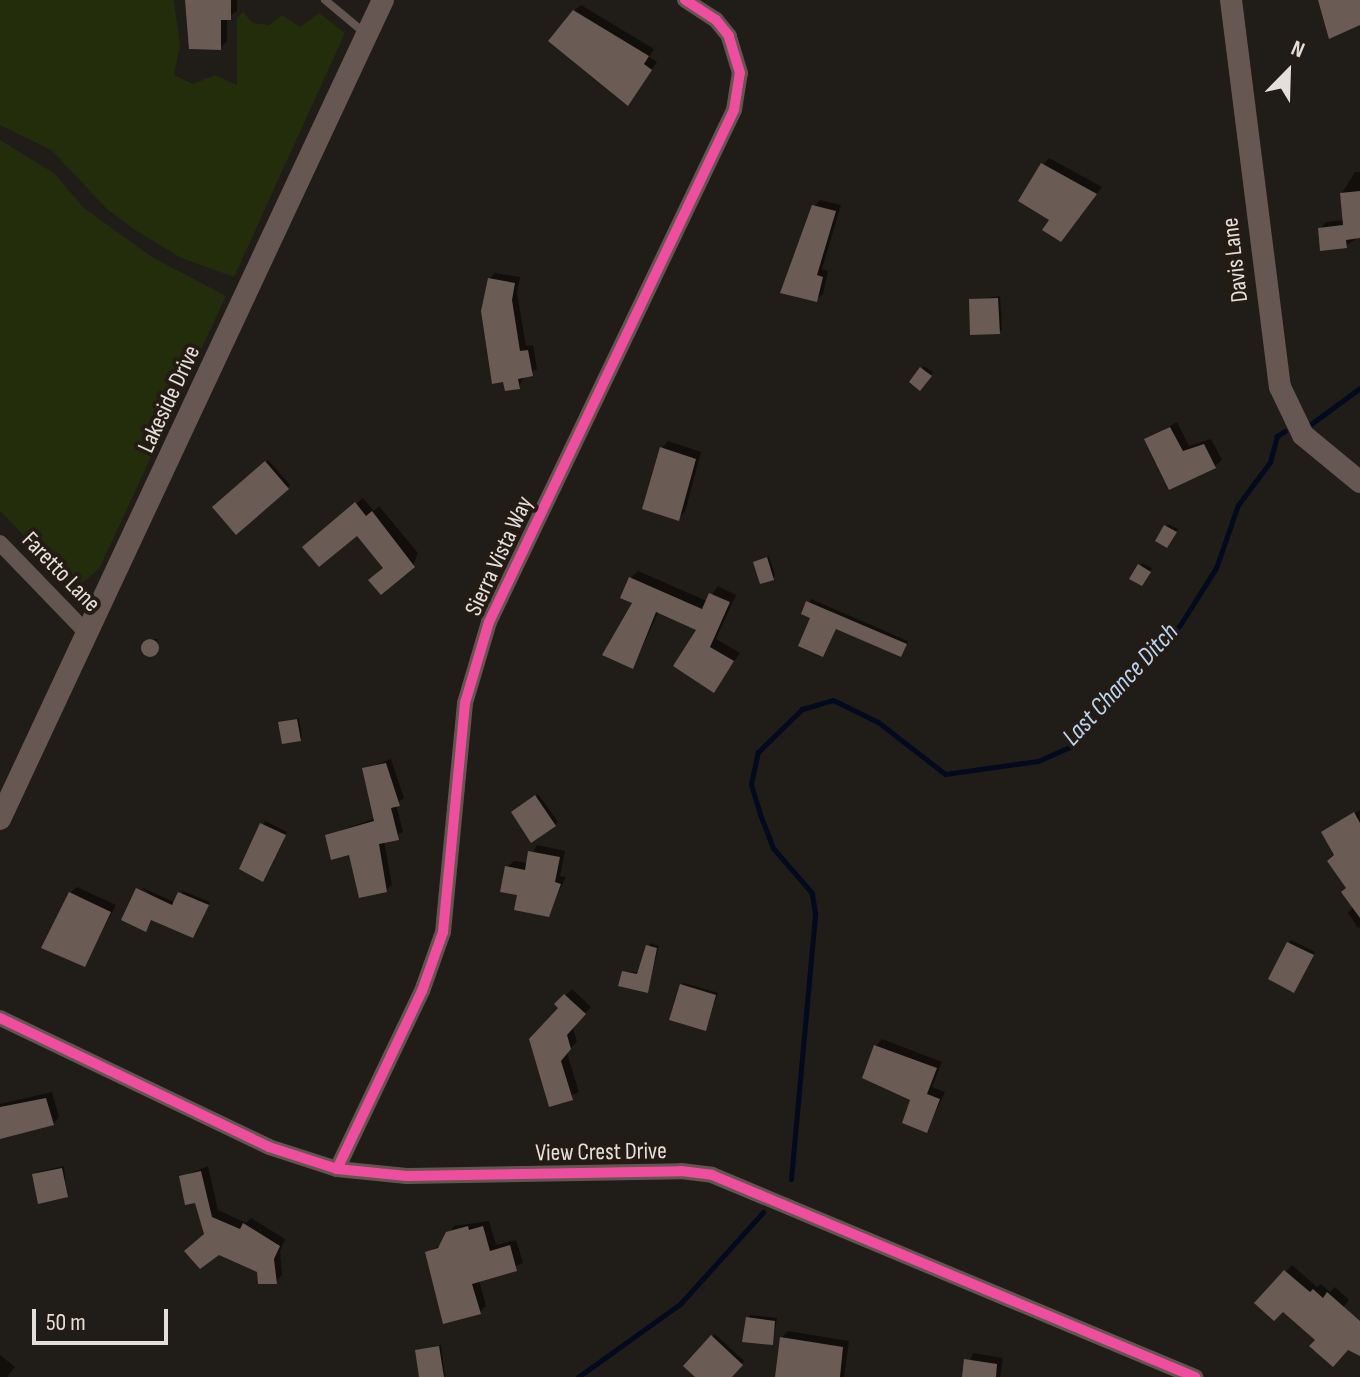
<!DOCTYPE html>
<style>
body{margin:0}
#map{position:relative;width:1360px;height:1377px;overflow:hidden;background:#201c18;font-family:"Sofia Sans Condensed",sans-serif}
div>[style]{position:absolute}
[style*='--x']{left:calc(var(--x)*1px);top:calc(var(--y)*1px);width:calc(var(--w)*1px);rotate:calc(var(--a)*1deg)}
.green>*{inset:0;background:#232c0b}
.shadow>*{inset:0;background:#0007}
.stream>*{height:5px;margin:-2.5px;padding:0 2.5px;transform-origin:2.5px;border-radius:2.5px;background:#030a1d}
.building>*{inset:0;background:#6a5c54}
.round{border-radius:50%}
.lane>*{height:8px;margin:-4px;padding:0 4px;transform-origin:4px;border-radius:4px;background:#635550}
.street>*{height:16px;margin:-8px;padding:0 8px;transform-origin:8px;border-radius:8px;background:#635550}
.secondary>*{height:22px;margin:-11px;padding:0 11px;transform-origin:11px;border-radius:11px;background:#675752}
.cycleway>*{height:10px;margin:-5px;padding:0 5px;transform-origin:5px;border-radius:5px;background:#ef4d9e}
span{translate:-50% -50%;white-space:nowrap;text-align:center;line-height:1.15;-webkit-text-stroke:8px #241c14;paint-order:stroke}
.street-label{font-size:24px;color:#e5dfd9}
.water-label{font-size:26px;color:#b9d5f1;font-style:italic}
.north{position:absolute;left:1248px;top:32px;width:80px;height:80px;-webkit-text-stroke:6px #241c14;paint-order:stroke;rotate:23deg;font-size:22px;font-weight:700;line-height:32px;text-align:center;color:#e5dfd9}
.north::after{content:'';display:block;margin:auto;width:28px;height:36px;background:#e5dfd9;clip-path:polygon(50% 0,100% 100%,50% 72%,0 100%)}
.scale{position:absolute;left:32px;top:1309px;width:136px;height:36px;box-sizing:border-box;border:4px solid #e5dfd9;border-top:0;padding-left:10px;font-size:24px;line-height:28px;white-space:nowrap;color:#e5dfd9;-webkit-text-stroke:6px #241c14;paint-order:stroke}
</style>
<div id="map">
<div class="green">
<div style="clip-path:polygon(0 0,174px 0,180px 46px,174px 75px,193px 84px,215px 75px,237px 85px,237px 18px,243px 12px,253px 23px,269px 25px,282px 15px,300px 27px,319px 13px,345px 33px,234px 277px,181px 258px,135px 230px,108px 210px,51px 150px,0 125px)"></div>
<div style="clip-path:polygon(0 140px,54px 173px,84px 208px,152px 257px,226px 296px,99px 569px,79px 586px,70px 584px,0 511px)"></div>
</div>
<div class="shadow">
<div style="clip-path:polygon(189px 0,237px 0,237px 11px,227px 18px,227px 41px,220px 48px)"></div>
<div style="clip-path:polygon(581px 5px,654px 49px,649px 57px,657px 62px,628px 103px,574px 11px)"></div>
<div style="clip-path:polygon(1049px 158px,1102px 187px,1067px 233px,1052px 219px,1043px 165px)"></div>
<div style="clip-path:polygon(1355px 172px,1360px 172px,1360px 236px,1346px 246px,1320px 229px,1326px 222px,1344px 220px,1342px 193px)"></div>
<div style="clip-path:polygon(820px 200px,841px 205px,822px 269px,828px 271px,823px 294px,816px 300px,814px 207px)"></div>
<div style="clip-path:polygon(495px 273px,520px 277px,517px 293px,526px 346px,533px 345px,537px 369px,524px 376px,519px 387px,489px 279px)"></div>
<div style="clip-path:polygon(1000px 296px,1002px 330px,999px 332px,971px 300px)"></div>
<div style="clip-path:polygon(924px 366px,933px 372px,920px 388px,911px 382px)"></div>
<div style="clip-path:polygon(1177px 422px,1189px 446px,1211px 439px,1222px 460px,1215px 466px,1147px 440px)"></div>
<div style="clip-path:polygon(668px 441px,701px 452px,685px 512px,678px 519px,662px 448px)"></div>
<div style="clip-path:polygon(268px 460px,290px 485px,236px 532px,214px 507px)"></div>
<div style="clip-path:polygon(363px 498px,374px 511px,379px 506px,418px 553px,413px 566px,385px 567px,357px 533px,311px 540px)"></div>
<div style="clip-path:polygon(1168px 524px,1178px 529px,1169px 543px,1166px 526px)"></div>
<div style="clip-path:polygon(769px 556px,775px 575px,773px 578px,755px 562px)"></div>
<div style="clip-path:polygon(1142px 563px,1152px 568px,1144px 581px,1140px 566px)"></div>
<div style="clip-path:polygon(638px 571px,707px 601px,718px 586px,736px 595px,716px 639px,740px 653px,714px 690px,699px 629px,659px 611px,633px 667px,631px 578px)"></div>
<div style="clip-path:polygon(811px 599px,908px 641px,903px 652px,837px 627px,823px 655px,813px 617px,803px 613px)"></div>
<div style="clip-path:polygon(149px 639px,158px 639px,155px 653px,145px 652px)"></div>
<div style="clip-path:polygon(299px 718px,302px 736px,300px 739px,280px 723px)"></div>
<div style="clip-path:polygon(391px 759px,404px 798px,396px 804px,403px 832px,384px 841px,392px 885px,386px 890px,327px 835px,376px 818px,365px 769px)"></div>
<div style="clip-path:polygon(538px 794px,558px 822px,555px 825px,516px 810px)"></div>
<div style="clip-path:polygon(1360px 810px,1360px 927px,1358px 928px,1348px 913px,1354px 907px,1324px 832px)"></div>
<div style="clip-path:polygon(265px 821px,287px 832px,263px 880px,242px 868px)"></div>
<div style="clip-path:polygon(537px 845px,565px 851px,560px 876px,566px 877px,548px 915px,519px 893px,507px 867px,514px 861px,528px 863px)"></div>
<div style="clip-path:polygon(77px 887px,116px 905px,85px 964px,70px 893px)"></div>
<div style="clip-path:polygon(141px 887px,176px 903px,183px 891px,210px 902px,195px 933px)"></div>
<div style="clip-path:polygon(1291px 940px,1315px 952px,1296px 988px,1271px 979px)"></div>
<div style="clip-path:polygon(650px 943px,659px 946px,647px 991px,624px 972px,640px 972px)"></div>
<div style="clip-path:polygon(684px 983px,718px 993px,705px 1029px,682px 985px)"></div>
<div style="clip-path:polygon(572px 989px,591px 1007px,572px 1026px,577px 1041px,567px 1053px,579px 1092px,550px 1105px,561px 1008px,557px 1004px)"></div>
<div style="clip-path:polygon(882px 1039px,942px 1062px,932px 1087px,945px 1092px,927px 1130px,913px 1099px,876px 1046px)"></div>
<div style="clip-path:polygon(52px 1092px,59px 1117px,53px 1124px,0 1137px,0 1104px)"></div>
<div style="clip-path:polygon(64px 1166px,67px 1196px,34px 1175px,37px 1172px)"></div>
<div style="clip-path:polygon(208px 1166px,218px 1210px,246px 1223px,251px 1218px,285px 1239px,280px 1251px,282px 1275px,276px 1282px,206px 1234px,196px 1201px,181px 1177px)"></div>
<div style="clip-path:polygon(489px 1221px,496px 1245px,516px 1240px,523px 1263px,479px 1280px,486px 1306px,480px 1312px,427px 1253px,442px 1244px,454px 1226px)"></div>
<div style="clip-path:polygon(1292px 1265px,1317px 1287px,1321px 1284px,1330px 1292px,1335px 1287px,1349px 1300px,1342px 1309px,1360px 1324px,1360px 1354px,1317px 1340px,1283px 1309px,1257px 1303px)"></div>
<div style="clip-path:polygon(750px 1315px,777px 1318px,773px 1343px,748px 1318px)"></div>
<div style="clip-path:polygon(788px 1331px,849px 1341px,844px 1377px,777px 1377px,781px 1338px)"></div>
<div style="clip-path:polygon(715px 1334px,744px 1361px,730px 1377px,698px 1377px,686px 1366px)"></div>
<div style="clip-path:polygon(441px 1345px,445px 1377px,422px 1377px,417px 1351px)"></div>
<div style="clip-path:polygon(973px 1353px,1003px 1358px,1000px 1377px,964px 1377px)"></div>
<div style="clip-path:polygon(0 1355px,15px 1367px,7px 1377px,0 1377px)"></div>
</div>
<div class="stream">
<div style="--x:1311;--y:424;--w:61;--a:-36.3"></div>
<div style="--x:791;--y:1179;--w:267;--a:-84.8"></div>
<div style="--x:815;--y:913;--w:20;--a:-99"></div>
<div style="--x:812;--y:893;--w:60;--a:-130.9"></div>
<div style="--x:773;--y:848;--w:36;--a:-111"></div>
<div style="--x:760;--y:814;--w:31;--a:-107"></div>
<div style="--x:751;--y:784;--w:33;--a:-78"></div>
<div style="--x:758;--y:752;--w:62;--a:-44.3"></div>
<div style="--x:802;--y:709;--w:32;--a:-16"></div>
<div style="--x:833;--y:700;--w:50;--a:26.1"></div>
<div style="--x:878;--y:722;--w:85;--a:37.8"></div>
<div style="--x:945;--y:774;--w:94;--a:-8"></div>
<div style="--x:1038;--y:761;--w:34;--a:-24"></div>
<div style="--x:1069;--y:747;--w:165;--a:-47.7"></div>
<div style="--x:1180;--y:625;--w:67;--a:-57.7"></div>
<div style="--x:1216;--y:568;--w:67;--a:-70.8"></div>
<div style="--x:1238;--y:505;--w:54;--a:-53.3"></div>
<div style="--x:1270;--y:462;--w:27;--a:-75"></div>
<div style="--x:1277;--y:436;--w:9;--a:-32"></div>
<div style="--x:578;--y:1377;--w:125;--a:-35.6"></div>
<div style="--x:680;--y:1304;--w:124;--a:-47.9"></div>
</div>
<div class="building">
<div style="clip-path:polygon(185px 0,231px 0,231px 20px,221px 20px,221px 50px,189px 49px)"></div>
<div style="clip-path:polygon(1318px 0,1360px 0,1360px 25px,1329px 39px)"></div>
<div style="clip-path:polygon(573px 10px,649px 56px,644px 64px,652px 70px,628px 106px,548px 41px)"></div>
<div style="clip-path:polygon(1041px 163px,1097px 194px,1061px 242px,1042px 230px,1049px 220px,1018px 201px)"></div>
<div style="clip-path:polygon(1360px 191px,1360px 238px,1346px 240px,1347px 248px,1320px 251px,1318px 228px,1343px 225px,1340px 193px)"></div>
<div style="clip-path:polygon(812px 205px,836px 211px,817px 275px,823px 277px,817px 302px,780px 293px)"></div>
<div style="clip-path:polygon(488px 278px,515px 283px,512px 300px,520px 351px,528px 350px,533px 376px,518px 379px,520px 389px,505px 391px,503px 382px,492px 384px,481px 311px)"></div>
<div style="clip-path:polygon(998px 298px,1000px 334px,970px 335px,969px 299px)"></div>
<div style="clip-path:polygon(920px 367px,932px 376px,920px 391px,909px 382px)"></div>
<div style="clip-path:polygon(1170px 427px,1183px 451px,1204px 444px,1216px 468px,1169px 490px,1144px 439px)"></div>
<div style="clip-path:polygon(660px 447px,696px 459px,679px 521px,642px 509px)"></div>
<div style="clip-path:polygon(265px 461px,289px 489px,236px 535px,212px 507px)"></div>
<div style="clip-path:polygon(355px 502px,366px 516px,372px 511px,415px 567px,381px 595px,368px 580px,383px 568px,357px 536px,319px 567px,302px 547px)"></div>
<div style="clip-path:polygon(1164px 525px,1177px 532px,1167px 548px,1155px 541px)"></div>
<div style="clip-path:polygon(767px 557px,774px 580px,760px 584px,753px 562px)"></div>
<div style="clip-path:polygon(1138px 564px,1151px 572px,1142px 586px,1129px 579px)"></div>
<div style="clip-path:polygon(629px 577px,702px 609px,709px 593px,730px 602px,710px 647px,734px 661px,714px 693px,673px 666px,696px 630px,656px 612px,633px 669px,602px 655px,632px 603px,620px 598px)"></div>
<div style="clip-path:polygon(806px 601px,907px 644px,901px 657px,836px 629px,823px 657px,798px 646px,810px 618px,801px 614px)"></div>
<div class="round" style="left:141px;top:639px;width:18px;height:18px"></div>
<div style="clip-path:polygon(297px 719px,301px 741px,282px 744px,278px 722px)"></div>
<div style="clip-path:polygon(386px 763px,400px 806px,391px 808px,399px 840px,379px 844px,387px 892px,359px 898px,349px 855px,331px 860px,325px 835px,374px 821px,362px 768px)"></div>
<div style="clip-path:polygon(535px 795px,556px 826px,531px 843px,511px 812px)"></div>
<div style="clip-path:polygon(1354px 812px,1360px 823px,1360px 918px,1341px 892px,1346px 888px,1327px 861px,1334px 855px,1321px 832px)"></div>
<div style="clip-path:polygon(260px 823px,286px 835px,263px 882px,239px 869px)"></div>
<div style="clip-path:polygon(528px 851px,560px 857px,555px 882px,561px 884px,549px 917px,514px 910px,517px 895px,500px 892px,505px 866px,525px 870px)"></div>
<div style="clip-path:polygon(136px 888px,172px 905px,178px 892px,209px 905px,193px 938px,151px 920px,146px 932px,121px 920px)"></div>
<div style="clip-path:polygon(69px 892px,111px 912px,85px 967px,41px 948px)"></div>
<div style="clip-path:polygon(1287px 942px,1314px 955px,1294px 993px,1268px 979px)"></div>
<div style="clip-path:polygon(646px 945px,657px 948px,648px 993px,618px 986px,622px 971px,637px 974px)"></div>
<div style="clip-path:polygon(680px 984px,716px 995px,706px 1031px,669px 1020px)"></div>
<div style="clip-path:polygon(564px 994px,586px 1014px,567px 1035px,571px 1049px,561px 1061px,573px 1100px,549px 1107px,529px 1039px,558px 1008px,554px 1004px)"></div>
<div style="clip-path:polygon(874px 1045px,937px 1068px,927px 1094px,940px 1099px,927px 1133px,902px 1123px,910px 1100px,862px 1078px)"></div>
<div style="clip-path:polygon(46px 1098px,54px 1125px,0 1139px,0 1107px)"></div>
<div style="clip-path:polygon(62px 1168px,68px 1197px,38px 1204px,32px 1174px)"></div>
<div style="clip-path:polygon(201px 1171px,212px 1217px,240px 1229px,243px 1223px,280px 1246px,274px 1259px,277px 1284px,258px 1284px,257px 1272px,219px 1255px,200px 1269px,184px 1251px,204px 1234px,195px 1203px,185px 1205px,179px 1176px)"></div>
<div style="clip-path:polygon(468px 1226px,469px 1230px,483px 1226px,490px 1251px,510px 1245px,517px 1271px,472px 1284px,481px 1314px,443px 1324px,425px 1252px,438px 1248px,446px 1232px)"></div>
<div style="clip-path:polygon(1284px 1270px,1310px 1292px,1313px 1289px,1323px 1298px,1327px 1292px,1360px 1321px,1360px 1356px,1348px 1350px,1333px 1367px,1309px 1346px,1315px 1340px,1283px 1312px,1274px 1321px,1254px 1303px)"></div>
<div style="clip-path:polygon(746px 1317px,775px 1321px,773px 1345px,742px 1342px)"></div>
<div style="clip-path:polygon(711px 1335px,743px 1365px,732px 1377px,695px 1377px,683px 1366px)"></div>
<div style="clip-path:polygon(780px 1337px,843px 1347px,840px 1377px,775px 1377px)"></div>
<div style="clip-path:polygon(439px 1346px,444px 1377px,419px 1377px,415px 1350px)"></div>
<div style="clip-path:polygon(964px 1359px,997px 1364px,996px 1377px,962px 1377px)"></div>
</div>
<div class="lane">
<div style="--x:325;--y:0;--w:53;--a:39.7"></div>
</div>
<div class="street">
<div style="--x:0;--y:543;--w:127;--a:46"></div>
<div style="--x:0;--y:1018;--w:298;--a:25.6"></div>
<div style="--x:269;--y:1147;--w:71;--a:17.9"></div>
<div style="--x:337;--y:1169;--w:70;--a:5.7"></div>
<div style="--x:407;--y:1176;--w:274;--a:-1"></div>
<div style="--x:681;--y:1171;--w:31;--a:7"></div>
<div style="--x:712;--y:1175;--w:524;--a:22.7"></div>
<div style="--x:337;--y:1169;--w:197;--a:-64.5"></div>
<div style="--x:422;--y:991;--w:63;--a:-70.4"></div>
<div style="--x:443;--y:932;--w:230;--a:-84.5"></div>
<div style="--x:465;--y:703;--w:84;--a:-73.5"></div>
<div style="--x:489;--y:622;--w:568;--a:-64.43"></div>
<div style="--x:734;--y:110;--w:37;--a:-81"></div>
<div style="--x:740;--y:73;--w:39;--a:-107"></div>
<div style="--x:729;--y:36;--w:21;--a:-129"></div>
<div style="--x:716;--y:20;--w:37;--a:-147"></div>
</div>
<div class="secondary">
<div style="--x:1231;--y:0;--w:390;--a:82.8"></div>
<div style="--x:1280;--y:387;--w:53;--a:64.4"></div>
<div style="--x:1303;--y:435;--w:74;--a:39.5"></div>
<div style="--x:0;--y:819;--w:904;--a:-64.94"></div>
</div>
<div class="cycleway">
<div style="--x:0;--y:1018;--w:298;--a:25.6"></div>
<div style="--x:269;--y:1147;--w:71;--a:17.9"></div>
<div style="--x:337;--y:1169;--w:70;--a:5.7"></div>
<div style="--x:407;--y:1176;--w:274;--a:-1"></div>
<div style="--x:681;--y:1171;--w:31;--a:7"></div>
<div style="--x:712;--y:1175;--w:524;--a:22.7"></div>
<div style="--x:337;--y:1169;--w:197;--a:-64.5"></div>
<div style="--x:422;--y:991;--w:63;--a:-70.4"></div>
<div style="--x:443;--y:932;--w:230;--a:-84.5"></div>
<div style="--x:465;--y:703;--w:84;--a:-73.5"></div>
<div style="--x:489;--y:622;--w:568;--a:-64.43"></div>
<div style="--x:734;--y:110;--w:37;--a:-81"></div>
<div style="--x:740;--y:73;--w:39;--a:-107"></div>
<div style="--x:729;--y:36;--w:21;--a:-129"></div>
<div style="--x:716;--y:20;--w:37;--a:-147"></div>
</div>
<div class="street-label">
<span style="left:1235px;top:260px;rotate:-97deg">Davis Lane</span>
<span style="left:169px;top:399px;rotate:-65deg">Lakeside Drive</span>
<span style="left:499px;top:556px;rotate:-65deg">Sierra Vista Way</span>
<span style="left:61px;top:572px;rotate:46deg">Faretto Lane</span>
<span style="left:601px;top:1152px;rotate:-1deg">View Crest Drive</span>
</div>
<div class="water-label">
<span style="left:1121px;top:685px;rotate:-47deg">Last Chance Ditch</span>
</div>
<div class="north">N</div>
<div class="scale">50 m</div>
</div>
